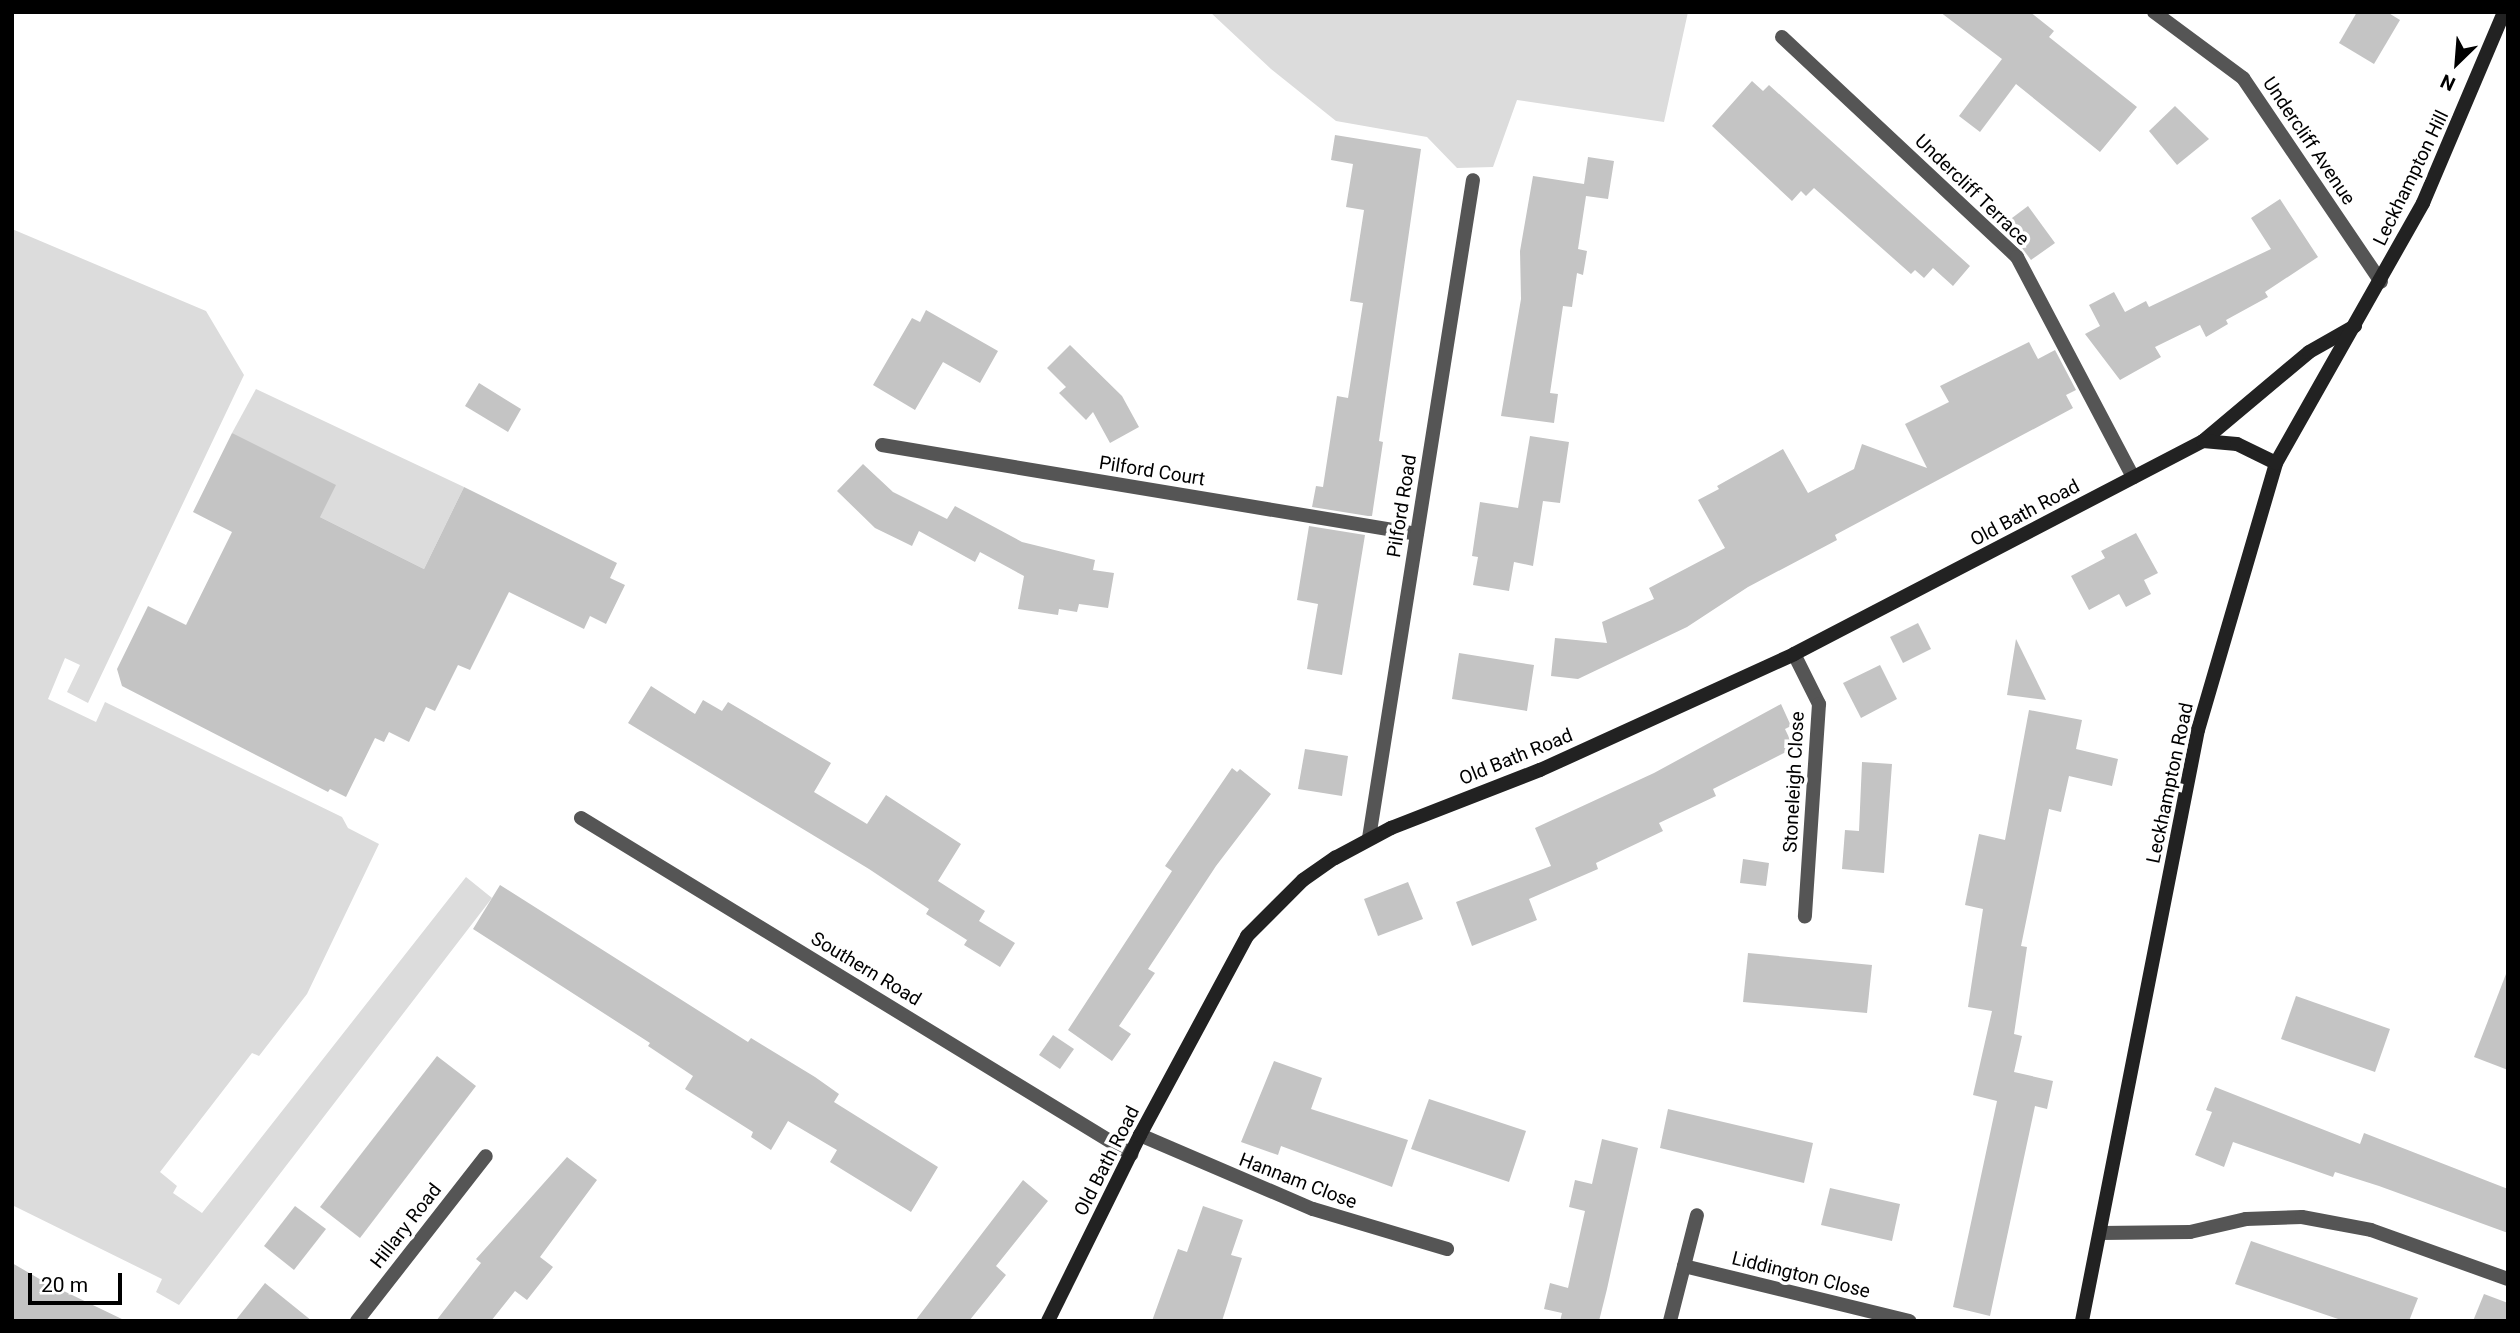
<!DOCTYPE html>
<style>
body{margin:0}
#map{position:relative;width:2520px;height:1333px;overflow:hidden;background:#fff;font-family:Roboto,sans-serif}
div>[style]{position:absolute}
[style*='--x']{left:calc(var(--x)*1px);top:calc(var(--y)*1px);width:calc(var(--w)*1px);rotate:calc(var(--a)*1deg)}
.green>*{inset:0;background:#dcdcdc}
.building>*{inset:0;background:#c4c4c4}
.street>*{height:14px;margin:-7px;padding:0 7px;transform-origin:7px;border-radius:7px;background:#555}
.secondary>*{height:14px;margin:-7px;padding:0 7px;transform-origin:7px;border-radius:7px;background:#222}
span{translate:-50% -50%;white-space:nowrap;text-align:center;line-height:1.15;-webkit-text-stroke:7px #fff;paint-order:stroke}
.street-label{font-size:19px;color:#000}
.frame{position:absolute;inset:0;border:14px solid #000;pointer-events:none}
.north{position:absolute;left:2422px;top:28px;width:70px;height:70px;-webkit-text-stroke:5px #fff;paint-order:stroke;rotate:205deg;font-size:19px;font-weight:700;line-height:28px;text-align:center;color:#000}
.north::after{content:'';display:block;margin:auto;width:24px;height:32px;background:#000;clip-path:polygon(50% 0,100% 100%,50% 72%,0 100%)}
.scale{position:absolute;left:28px;top:1273px;width:94px;height:32px;box-sizing:border-box;border:4px solid #000;border-top:0;padding-left:9px;font-size:21px;line-height:24px;white-space:nowrap;color:#000;-webkit-text-stroke:5px #fff;paint-order:stroke}
</style>
<div id="map">
<div class="green">
<div style="clip-path:polygon(1210px 12px,1688px 12px,1664px 122px,1517px 100px,1493px 167px,1457px 168px,1427px 137px,1336px 121px,1271px 69px)"></div>
<div style="clip-path:polygon(12px 229px,206px 311px,244px 375px,88px 703px,67px 692px,80px 665px,65px 658px,48px 699px,96px 722px,105px 702px,342px 817px,348px 828px,379px 844px,307px 994px,259px 1056px,252px 1053px,160px 1172px,177px 1186px,173px 1193px,202px 1213px,466px 877px,492px 898px,179px 1305px,156px 1292px,162px 1279px,12px 1205px)"></div>
<div style="clip-path:polygon(256px 389px,464px 487px,424px 569px,320px 517px,232px 433px)"></div>
</div>
<div class="building">
<div style="clip-path:polygon(1940px 12px,2030px 12px,2054px 31px,2049px 37px,2137px 107px,2100px 152px,2016px 84px,1980px 132px,1959px 116px,2002px 59px)"></div>
<div style="clip-path:polygon(2357px 12px,2387px 12px,2400px 20px,2374px 64px,2339px 43px)"></div>
<div style="clip-path:polygon(1752px 81px,1763px 91px,1769px 85px,1970px 266px,1953px 286px,1933px 268px,1924px 278px,1915px 270px,1911px 274px,1814px 188px,1806px 196px,1801px 191px,1792px 201px,1712px 126px)"></div>
<div style="clip-path:polygon(2175px 106px,2209px 139px,2177px 165px,2149px 131px)"></div>
<div style="clip-path:polygon(1335px 135px,1421px 149px,1379px 441px,1383px 442px,1372px 516px,1368px 516px,1312px 507px,1316px 486px,1323px 487px,1337px 396px,1348px 398px,1363px 303px,1350px 301px,1364px 210px,1346px 207px,1353px 164px,1331px 160px)"></div>
<div style="clip-path:polygon(1588px 157px,1614px 161px,1608px 199px,1586px 196px,1578px 249px,1587px 251px,1583px 275px,1577px 273px,1572px 307px,1563px 306px,1550px 393px,1558px 394px,1554px 423px,1501px 416px,1521px 299px,1520px 251px,1533px 176px,1584px 184px)"></div>
<div style="clip-path:polygon(2280px 199px,2318px 257px,2265px 292px,2268px 297px,2226px 320px,2228px 324px,2206px 337px,2200px 325px,2155px 347px,2161px 357px,2120px 380px,2085px 334px,2100px 326px,2089px 305px,2114px 292px,2125px 312px,2146px 301px,2149px 307px,2271px 249px,2251px 218px)"></div>
<div style="clip-path:polygon(2028px 206px,2055px 243px,2031px 260px,2004px 224px)"></div>
<div style="clip-path:polygon(926px 310px,998px 351px,980px 383px,943px 362px,915px 410px,873px 385px,912px 318px,920px 322px)"></div>
<div style="clip-path:polygon(2029px 342px,2038px 359px,2055px 350px,2076px 390px,2066px 395px,2073px 408px,1835px 535px,1837px 540px,1748px 587px,1687px 627px,1578px 679px,1551px 676px,1555px 638px,1607px 643px,1602px 622px,1654px 599px,1649px 588px,1725px 548px,1698px 500px,1719px 489px,1717px 486px,1783px 449px,1808px 493px,1854px 469px,1862px 444px,1927px 468px,1905px 424px,1949px 402px,1940px 386px)"></div>
<div style="clip-path:polygon(1070px 345px,1122px 396px,1139px 427px,1110px 443px,1093px 412px,1086px 420px,1059px 393px,1066px 387px,1047px 368px)"></div>
<div style="clip-path:polygon(479px 383px,521px 409px,508px 432px,465px 406px)"></div>
<div style="clip-path:polygon(232px 433px,336px 485px,320px 517px,424px 569px,464px 487px,617px 563px,610px 578px,625px 585px,606px 624px,590px 616px,584px 629px,509px 592px,470px 670px,458px 665px,435px 711px,426px 707px,409px 742px,389px 732px,384px 742px,375px 738px,346px 797px,330px 789px,328px 792px,122px 686px,117px 669px,148px 606px,186px 625px,232px 532px,193px 512px)"></div>
<div style="clip-path:polygon(1530px 436px,1569px 442px,1560px 503px,1543px 501px,1533px 566px,1514px 562px,1509px 591px,1473px 585px,1478px 557px,1472px 556px,1480px 502px,1518px 508px)"></div>
<div style="clip-path:polygon(863px 464px,893px 492px,947px 519px,955px 506px,1022px 542px,1095px 560px,1093px 570px,1114px 573px,1108px 608px,1079px 604px,1077px 612px,1059px 609px,1058px 615px,1018px 609px,1024px 576px,980px 552px,975px 562px,919px 531px,912px 546px,875px 528px,837px 491px)"></div>
<div style="clip-path:polygon(1309px 526px,1365px 535px,1342px 675px,1307px 669px,1318px 604px,1297px 600px)"></div>
<div style="clip-path:polygon(2136px 533px,2158px 573px,2144px 580px,2151px 594px,2126px 607px,2119px 594px,2089px 610px,2071px 576px,2105px 558px,2101px 551px)"></div>
<div style="clip-path:polygon(1918px 623px,1931px 649px,1903px 663px,1890px 637px)"></div>
<div style="clip-path:polygon(2016px 639px,2046px 700px,2007px 695px)"></div>
<div style="clip-path:polygon(1459px 653px,1534px 665px,1527px 711px,1452px 699px)"></div>
<div style="clip-path:polygon(1880px 665px,1897px 699px,1861px 718px,1843px 683px)"></div>
<div style="clip-path:polygon(651px 686px,695px 714px,703px 700px,722px 711px,728px 702px,831px 763px,814px 792px,867px 824px,886px 795px,961px 844px,938px 881px,985px 911px,979px 921px,1015px 943px,1000px 967px,964px 945px,969px 937px,967px 940px,926px 914px,929px 909px,869px 869px,628px 723px)"></div>
<div style="clip-path:polygon(1781px 704px,1791px 726px,1785px 729px,1794px 748px,1713px 789px,1716px 796px,1659px 823px,1663px 831px,1596px 863px,1598px 869px,1529px 899px,1537px 920px,1472px 946px,1456px 902px,1551px 866px,1535px 828px,1654px 773px)"></div>
<div style="clip-path:polygon(2029px 710px,2082px 720px,2076px 749px,2118px 759px,2112px 786px,2069px 776px,2061px 812px,2049px 809px,2021px 946px,2027px 947px,2014px 1034px,2022px 1036px,2014px 1072px,2053px 1081px,2047px 1109px,2035px 1106px,1990px 1316px,1953px 1307px,1997px 1101px,1973px 1095px,1992px 1011px,1968px 1007px,1983px 909px,1965px 905px,1979px 834px,2005px 840px)"></div>
<div style="clip-path:polygon(1305px 749px,1348px 756px,1342px 796px,1298px 789px)"></div>
<div style="clip-path:polygon(1862px 762px,1892px 764px,1884px 873px,1842px 869px,1845px 830px,1859px 831px)"></div>
<div style="clip-path:polygon(1232px 768px,1237px 772px,1240px 769px,1271px 794px,1216px 866px,1148px 969px,1155px 973px,1119px 1026px,1131px 1034px,1112px 1061px,1068px 1030px,1172px 871px,1165px 866px)"></div>
<div style="clip-path:polygon(1743px 859px,1769px 863px,1766px 886px,1740px 883px)"></div>
<div style="clip-path:polygon(1408px 882px,1423px 919px,1378px 936px,1364px 899px)"></div>
<div style="clip-path:polygon(500px 885px,748px 1042px,751px 1038px,815px 1077px,839px 1094px,834px 1102px,938px 1167px,911px 1212px,830px 1162px,837px 1150px,788px 1121px,771px 1150px,751px 1137px,753px 1132px,685px 1089px,693px 1076px,648px 1046px,650px 1043px,473px 929px)"></div>
<div style="clip-path:polygon(1748px 953px,1872px 965px,1867px 1013px,1743px 1002px)"></div>
<div style="clip-path:polygon(2506px 974px,2508px 974px,2508px 1070px,2474px 1057px)"></div>
<div style="clip-path:polygon(2296px 996px,2390px 1029px,2375px 1072px,2281px 1039px)"></div>
<div style="clip-path:polygon(1053px 1035px,1074px 1049px,1060px 1069px,1039px 1055px)"></div>
<div style="clip-path:polygon(437px 1056px,476px 1086px,360px 1238px,320px 1207px)"></div>
<div style="clip-path:polygon(1274px 1061px,1322px 1078px,1311px 1109px,1408px 1140px,1392px 1187px,1281px 1146px,1278px 1155px,1241px 1142px)"></div>
<div style="clip-path:polygon(2215px 1087px,2360px 1144px,2364px 1133px,2508px 1189px,2508px 1233px,2379px 1186px,2335px 1172px,2333px 1177px,2233px 1142px,2224px 1167px,2195px 1155px,2212px 1112px,2206px 1110px)"></div>
<div style="clip-path:polygon(1429px 1099px,1526px 1131px,1509px 1182px,1411px 1149px)"></div>
<div style="clip-path:polygon(1668px 1109px,1813px 1143px,1804px 1183px,1660px 1148px)"></div>
<div style="clip-path:polygon(1602px 1139px,1638px 1148px,1607px 1289px,1599px 1321px,1560px 1321px,1562px 1313px,1544px 1309px,1550px 1283px,1568px 1288px,1585px 1211px,1569px 1207px,1575px 1180px,1592px 1184px)"></div>
<div style="clip-path:polygon(567px 1157px,597px 1180px,540px 1257px,553px 1267px,527px 1300px,515px 1291px,491px 1321px,436px 1321px,481px 1263px,476px 1259px)"></div>
<div style="clip-path:polygon(1023px 1180px,1048px 1201px,996px 1266px,1006px 1275px,969px 1321px,915px 1321px)"></div>
<div style="clip-path:polygon(1830px 1188px,1900px 1204px,1892px 1241px,1821px 1225px)"></div>
<div style="clip-path:polygon(295px 1206px,326px 1229px,294px 1270px,264px 1246px)"></div>
<div style="clip-path:polygon(1203px 1206px,1243px 1220px,1231px 1255px,1242px 1258px,1222px 1321px,1152px 1321px,1178px 1249px,1187px 1252px)"></div>
<div style="clip-path:polygon(2251px 1241px,2418px 1298px,2409px 1321px,2344px 1321px,2235px 1284px)"></div>
<div style="clip-path:polygon(12px 1263px,43px 1281px,126px 1321px,12px 1321px)"></div>
<div style="clip-path:polygon(265px 1283px,312px 1321px,235px 1321px)"></div>
<div style="clip-path:polygon(2484px 1294px,2508px 1303px,2508px 1321px,2473px 1321px)"></div>
</div>
<div class="street">
<div style="--x:2154;--y:12;--w:111;--a:36.6"></div>
<div style="--x:2243;--y:78;--w:246;--a:55.9"></div>
<div style="--x:1782;--y:37;--w:322;--a:43.1"></div>
<div style="--x:2017;--y:257;--w:249;--a:62.2"></div>
<div style="--x:882;--y:445;--w:542;--a:9.44"></div>
<div style="--x:1794;--y:654;--w:56;--a:63.4"></div>
<div style="--x:1819;--y:704;--w:213;--a:93.8"></div>
<div style="--x:581;--y:818;--w:645;--a:31.42"></div>
<div style="--x:1369;--y:838;--w:666;--a:-81.02"></div>
<div style="--x:1140;--y:1135;--w:188;--a:23.2"></div>
<div style="--x:1313;--y:1209;--w:140;--a:16.6"></div>
<div style="--x:2100;--y:1233;--w:90;--a:-0.6"></div>
<div style="--x:2190;--y:1232;--w:57;--a:-13.1"></div>
<div style="--x:2246;--y:1219;--w:56;--a:-2"></div>
<div style="--x:2302;--y:1217;--w:70;--a:10.7"></div>
<div style="--x:2371;--y:1230;--w:145;--a:19.7"></div>
<div style="--x:1684;--y:1266;--w:232;--a:13.7"></div>
<div style="--x:357;--y:1321;--w:209;--a:-52"></div>
<div style="--x:1670;--y:1321;--w:109;--a:-75.7"></div>
</div>
<div class="secondary">
<div style="--x:2203;--y:441;--w:138;--a:-40"></div>
<div style="--x:2309;--y:352;--w:53;--a:-29.5"></div>
<div style="--x:1048;--y:1321;--w:208;--a:-63.7"></div>
<div style="--x:1140;--y:1135;--w:226;--a:-61.7"></div>
<div style="--x:1247;--y:936;--w:79;--a:-45"></div>
<div style="--x:1303;--y:880;--w:39;--a:-35"></div>
<div style="--x:1335;--y:858;--w:64;--a:-28.2"></div>
<div style="--x:1391;--y:828;--w:160;--a:-21.3"></div>
<div style="--x:1540;--y:770;--w:279;--a:-24.5"></div>
<div style="--x:1794;--y:654;--w:461;--a:-27.5"></div>
<div style="--x:2203;--y:441;--w:34;--a:5"></div>
<div style="--x:2237;--y:444;--w:43;--a:26"></div>
<div style="--x:2082;--y:1321;--w:602;--a:-78.9"></div>
<div style="--x:2198;--y:730;--w:278;--a:-73.7"></div>
<div style="--x:2276;--y:463;--w:299;--a:-60.5"></div>
<div style="--x:2423;--y:203;--w:207;--a:-67"></div>
</div>
<div class="street-label">
<span style="left:2309px;top:141px;rotate:56deg">Undercliff Avenue</span>
<span style="left:2411px;top:178px;rotate:-64deg">Leckhampton Hill</span>
<span style="left:1972px;top:190px;rotate:44deg">Undercliff Terrace</span>
<span style="left:1152px;top:471px;rotate:9deg">Pilford Court</span>
<span style="left:1402px;top:506px;rotate:-81deg">Pilford Road</span>
<span style="left:2025px;top:513px;rotate:-28deg">Old Bath Road</span>
<span style="left:1516px;top:757px;rotate:-22deg">Old Bath Road</span>
<span style="left:1794px;top:782px;rotate:-87deg">Stoneleigh Close</span>
<span style="left:2170px;top:783px;rotate:-78deg">Leckhampton Road</span>
<span style="left:866px;top:969px;rotate:31deg">Southern Road</span>
<span style="left:1107px;top:1161px;rotate:-63deg">Old Bath Road</span>
<span style="left:1298px;top:1181px;rotate:21deg">Hannam Close</span>
<span style="left:406px;top:1226px;rotate:-52deg">Hillary Road</span>
<span style="left:1801px;top:1275px;rotate:14deg">Liddington Close</span>
</div>
<div class="frame"></div>
<div class="north">N</div>
<div class="scale">20 m</div>
</div>
